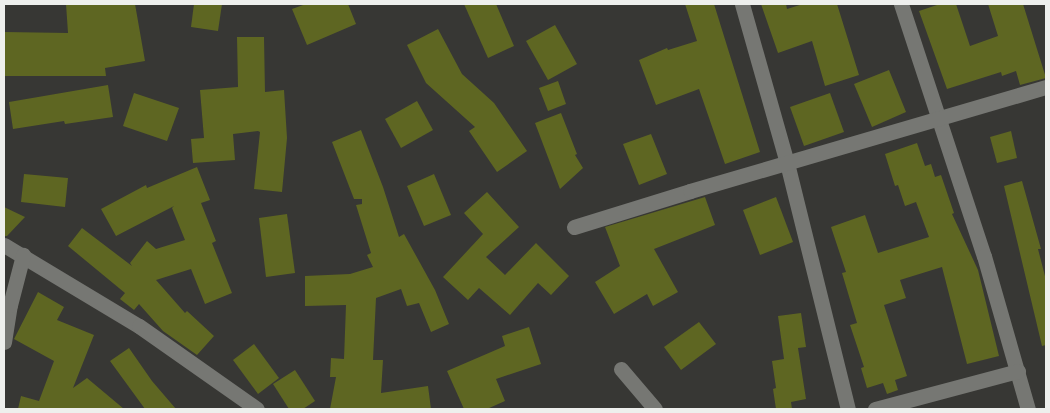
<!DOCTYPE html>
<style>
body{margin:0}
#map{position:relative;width:1050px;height:413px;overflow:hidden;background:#373734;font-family:"Work Sans",sans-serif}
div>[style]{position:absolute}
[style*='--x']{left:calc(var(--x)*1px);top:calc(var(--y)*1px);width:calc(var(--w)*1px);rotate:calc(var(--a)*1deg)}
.building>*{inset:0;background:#5e6622}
.minor>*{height:15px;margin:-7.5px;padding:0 7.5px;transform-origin:7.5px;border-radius:7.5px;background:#767773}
span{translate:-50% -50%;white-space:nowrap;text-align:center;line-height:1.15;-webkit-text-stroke:4px #2d2d2a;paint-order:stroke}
.frame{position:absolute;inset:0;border:5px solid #eeefed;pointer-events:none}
</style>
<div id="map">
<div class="building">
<div style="clip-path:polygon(66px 4px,135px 4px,145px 61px,105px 68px,106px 76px,4px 76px,4px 32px,68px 33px)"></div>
<div style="clip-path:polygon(194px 4px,222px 4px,218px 31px,191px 27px)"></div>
<div style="clip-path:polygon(306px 4px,348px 4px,356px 24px,307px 45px,292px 9px)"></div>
<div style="clip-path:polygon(464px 4px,496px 4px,514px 46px,488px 58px)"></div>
<div style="clip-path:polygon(685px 4px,714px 4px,760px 152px,725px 164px,699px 89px,656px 105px,639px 60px,667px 48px,668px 50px,697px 41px)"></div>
<div style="clip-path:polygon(761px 4px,786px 4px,787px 9px,803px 4px,837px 4px,859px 75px,825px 86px,812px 41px,778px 53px)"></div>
<div style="clip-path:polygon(940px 4px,956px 4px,970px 46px,998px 36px,988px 4px,1023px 4px,1046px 78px,1020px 85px,1016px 71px,1002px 76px,1001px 72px,947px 89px,919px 11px)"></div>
<div style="clip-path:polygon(555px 25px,577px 64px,548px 80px,526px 41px)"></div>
<div style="clip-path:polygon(438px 29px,462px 74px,494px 103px,527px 151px,497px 172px,469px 131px,475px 127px,426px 83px,407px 45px)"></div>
<div style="clip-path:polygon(237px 37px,264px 37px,265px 92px,284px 90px,287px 138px,282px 192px,254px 189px,260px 132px,258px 131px,233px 134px,235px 160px,193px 163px,191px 139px,204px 138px,200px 90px,238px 87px)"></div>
<div style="clip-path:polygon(889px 70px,906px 112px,872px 127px,854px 84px)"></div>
<div style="clip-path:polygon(558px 81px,566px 104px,548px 111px,539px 88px)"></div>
<div style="clip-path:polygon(108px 85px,113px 117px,65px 124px,64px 121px,13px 129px,9px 102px)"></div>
<div style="clip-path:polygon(134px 93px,179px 108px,167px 141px,123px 126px)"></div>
<div style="clip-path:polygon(830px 93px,844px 132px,804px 146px,790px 107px)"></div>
<div style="clip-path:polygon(417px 101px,433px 130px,401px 148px,385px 119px)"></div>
<div style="clip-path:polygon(561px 113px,577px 154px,575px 155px,583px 168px,560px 189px,535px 123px)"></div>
<div style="clip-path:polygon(361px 130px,383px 187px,399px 237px,404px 234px,435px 290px,449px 324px,431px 332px,419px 303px,407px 306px,401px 289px,376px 298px,373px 360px,383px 360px,381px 393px,428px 386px,431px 409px,330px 409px,336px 377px,330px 377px,331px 358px,344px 359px,346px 305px,305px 306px,305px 276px,350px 274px,373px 267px,367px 255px,371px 253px,356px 205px,362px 204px,362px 199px,354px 199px,332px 142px)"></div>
<div style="clip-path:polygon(1011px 131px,1017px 158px,997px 163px,990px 137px)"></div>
<div style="clip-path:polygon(651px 134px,667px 174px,639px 185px,623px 144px)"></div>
<div style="clip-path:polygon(917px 143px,925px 166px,931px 164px,935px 177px,941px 175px,954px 213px,952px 214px,978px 270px,999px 356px,967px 364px,942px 267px,900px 280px,906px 298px,884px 305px,907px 376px,895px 380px,898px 390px,887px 394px,883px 383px,867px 388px,861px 368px,864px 367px,850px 325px,857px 323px,842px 273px,846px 272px,831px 227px,865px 215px,878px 253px,929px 237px,916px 202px,905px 206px,898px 185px,895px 186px,885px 154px)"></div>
<div style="clip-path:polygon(197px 167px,210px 200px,201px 203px,216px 241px,212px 243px,232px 293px,205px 304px,191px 269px,156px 280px,185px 313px,187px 311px,214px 336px,197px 355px,163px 331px,139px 304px,134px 310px,120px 299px,125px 293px,68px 246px,82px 228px,132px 266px,130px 263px,147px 241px,156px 249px,185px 240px,172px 208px,174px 206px,116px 236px,101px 209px,146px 185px,147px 188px)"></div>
<div style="clip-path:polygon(24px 174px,68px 178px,65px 207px,21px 202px)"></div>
<div style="clip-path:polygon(434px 174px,451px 215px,424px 226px,407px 186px)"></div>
<div style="clip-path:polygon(1022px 181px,1041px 249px,1038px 249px,1046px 280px,1046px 345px,1042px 346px,1004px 186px)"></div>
<div style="clip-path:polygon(487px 192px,519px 227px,486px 257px,505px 275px,536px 243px,569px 276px,551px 295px,538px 283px,510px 315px,479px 288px,468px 300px,443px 277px,483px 234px,464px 213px)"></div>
<div style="clip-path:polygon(705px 197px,715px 225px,654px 249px,678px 292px,653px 306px,647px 294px,614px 314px,595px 282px,620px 266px,605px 227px)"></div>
<div style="clip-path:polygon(776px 197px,793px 242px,760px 255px,743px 210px)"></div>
<div style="clip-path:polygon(4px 207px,25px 217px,7px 236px,4px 236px)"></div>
<div style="clip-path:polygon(287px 214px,295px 273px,266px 277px,259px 218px)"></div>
<div style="clip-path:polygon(38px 292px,64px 307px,57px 320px,94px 335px,73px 388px,87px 378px,124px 409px,18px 409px,21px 396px,39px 401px,54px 361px,14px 339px)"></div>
<div style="clip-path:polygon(801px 313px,806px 347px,798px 348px,806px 399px,791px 402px,792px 409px,776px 409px,773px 389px,776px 388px,772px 361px,784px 359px,778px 316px)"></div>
<div style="clip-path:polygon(699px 322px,716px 344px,681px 370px,664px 347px)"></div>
<div style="clip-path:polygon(529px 327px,541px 364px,496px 379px,505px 401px,487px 409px,464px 409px,447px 371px,505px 346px,502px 336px)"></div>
<div style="clip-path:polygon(254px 344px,279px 378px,258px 394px,233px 360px)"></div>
<div style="clip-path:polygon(129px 348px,152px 381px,176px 409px,145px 409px,110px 361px)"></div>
<div style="clip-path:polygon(295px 370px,315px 401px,303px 409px,289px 409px,273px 384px)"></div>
</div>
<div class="minor">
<div style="--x:742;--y:4;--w:165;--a:74.2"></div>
<div style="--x:787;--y:163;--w:253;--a:76.1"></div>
<div style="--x:901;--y:4;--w:265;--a:71.8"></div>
<div style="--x:984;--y:256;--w:159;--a:74"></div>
<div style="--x:574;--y:227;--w:121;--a:-17.2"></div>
<div style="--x:690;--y:191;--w:371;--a:-16.3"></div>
<div style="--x:4;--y:245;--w:157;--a:31"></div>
<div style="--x:139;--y:326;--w:144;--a:35.1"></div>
<div style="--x:4;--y:342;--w:37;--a:-81"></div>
<div style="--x:10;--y:305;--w:52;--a:-75.4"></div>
<div style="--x:621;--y:369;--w:52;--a:49.6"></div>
<div style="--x:875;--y:409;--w:148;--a:-14.9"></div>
</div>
<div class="frame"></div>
</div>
